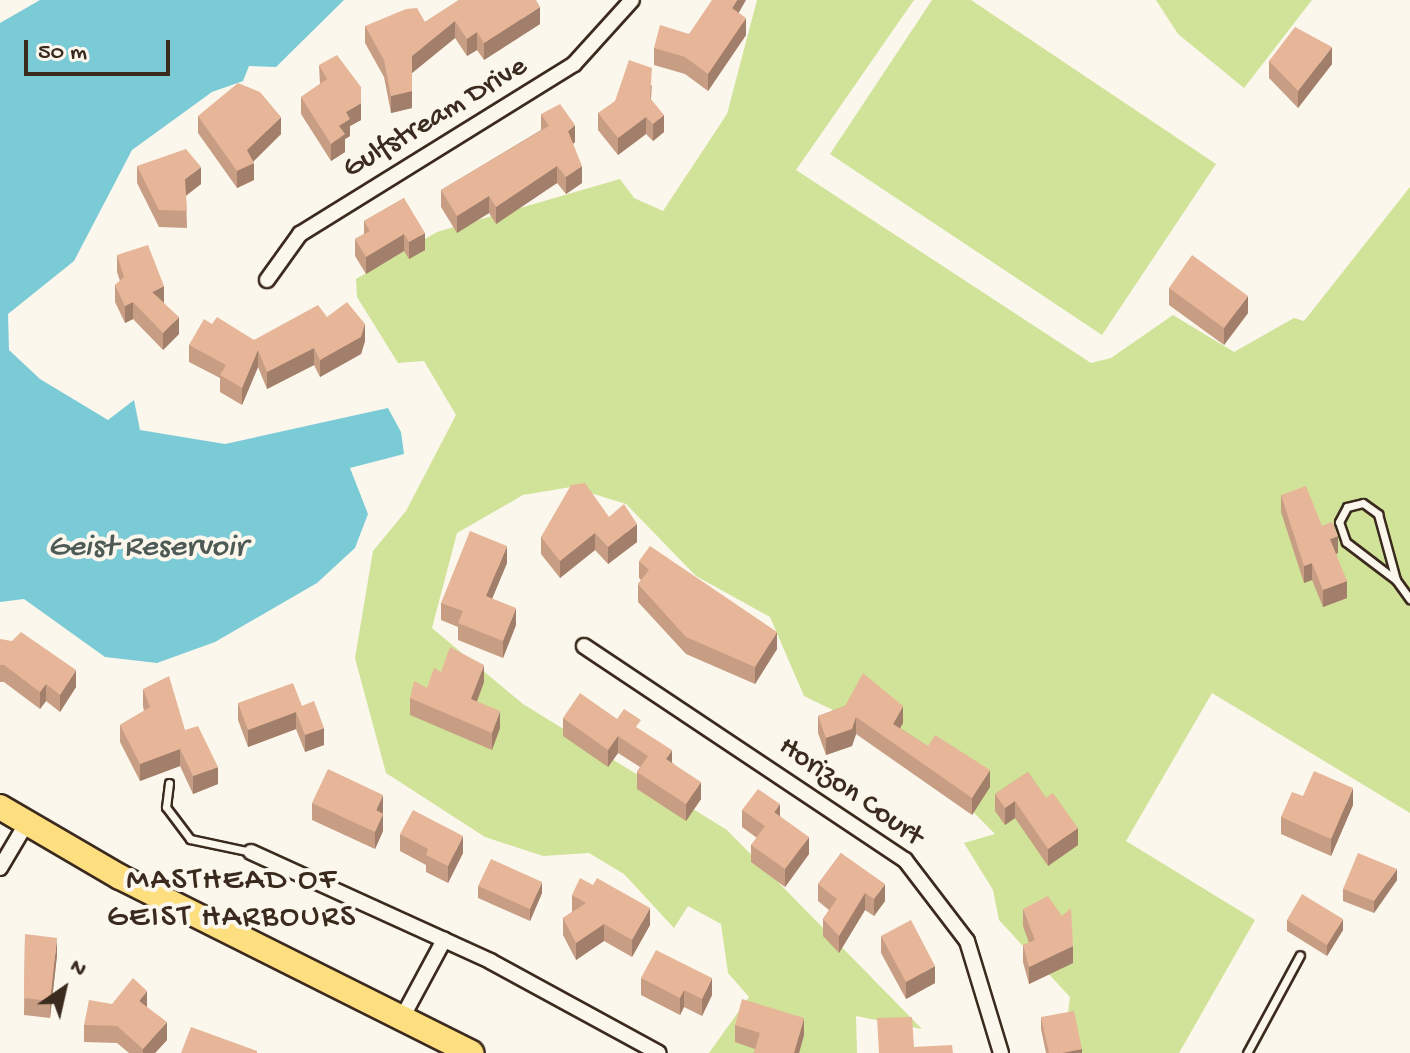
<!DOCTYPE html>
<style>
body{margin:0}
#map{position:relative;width:1410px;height:1053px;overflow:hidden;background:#fbf7ec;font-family:"Gochi Hand",sans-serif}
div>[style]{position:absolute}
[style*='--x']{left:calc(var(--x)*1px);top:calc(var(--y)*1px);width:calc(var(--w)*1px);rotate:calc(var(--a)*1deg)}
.green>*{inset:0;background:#d0e398}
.water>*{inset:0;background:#7bcbd7}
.roads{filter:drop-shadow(2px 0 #3b2a1e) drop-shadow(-2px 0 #3b2a1e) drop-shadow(0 2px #3b2a1e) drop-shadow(0 -2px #3b2a1e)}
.service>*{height:7px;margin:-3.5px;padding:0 3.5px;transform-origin:3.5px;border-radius:3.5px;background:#fbf7ec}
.minor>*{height:14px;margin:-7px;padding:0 7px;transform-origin:7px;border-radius:7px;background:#fbf7ec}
.primary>*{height:24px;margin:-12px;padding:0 12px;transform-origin:12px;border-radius:12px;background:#fedf80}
.wall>*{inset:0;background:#c79d84}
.shaded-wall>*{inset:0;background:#a27f6b}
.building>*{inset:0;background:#e7b699}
span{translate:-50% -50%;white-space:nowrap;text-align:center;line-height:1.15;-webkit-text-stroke:8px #fbf7ec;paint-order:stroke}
.street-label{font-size:30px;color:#3b2a1e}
.water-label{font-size:32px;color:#4e5a56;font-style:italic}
.neighbourhood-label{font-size:32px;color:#3b2a1e;letter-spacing:2px}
.north{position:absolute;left:24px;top:949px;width:80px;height:80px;-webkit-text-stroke:6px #fbf7ec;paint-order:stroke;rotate:34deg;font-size:22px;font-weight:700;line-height:32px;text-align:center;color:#3b2a1e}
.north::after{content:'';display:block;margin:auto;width:28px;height:36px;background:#3b2a1e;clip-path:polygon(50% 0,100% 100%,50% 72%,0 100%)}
.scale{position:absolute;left:24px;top:40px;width:146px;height:36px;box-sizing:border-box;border:4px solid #3b2a1e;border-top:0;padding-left:10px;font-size:24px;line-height:28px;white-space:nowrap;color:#3b2a1e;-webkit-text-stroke:6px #fbf7ec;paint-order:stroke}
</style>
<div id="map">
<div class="green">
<div style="clip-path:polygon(757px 0,914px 0,796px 170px,1091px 363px,1111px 358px,1173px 315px,1234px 352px,1294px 318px,1304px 321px,1410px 187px,1410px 813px,1212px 693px,1126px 841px,1255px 920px,1179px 1053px,1063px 1053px,1070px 997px,999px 920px,993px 890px,964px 843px,995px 834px,909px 747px,804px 696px,770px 617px,696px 576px,626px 504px,571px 487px,523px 495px,457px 533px,432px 628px,523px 704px,727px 830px,922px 1029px,856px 1016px,857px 1053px,709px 1053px,749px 997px,728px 973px,721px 924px,688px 906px,674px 928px,624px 874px,589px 853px,543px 856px,485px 837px,386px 773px,355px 658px,373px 551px,406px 511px,456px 415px,424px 361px,398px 363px,357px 297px,356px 279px,437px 232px,620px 179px,634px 198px,663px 211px,727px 114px)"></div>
<div style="clip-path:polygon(932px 0,971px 0,1216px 164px,1102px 335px,830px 154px)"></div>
<div style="clip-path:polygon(1156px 0,1312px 0,1244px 88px,1178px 34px)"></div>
</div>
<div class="water">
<div style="clip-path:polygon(40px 0,344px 0,276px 67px,249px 66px,243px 81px,212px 92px,132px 150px,74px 261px,8px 314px,9px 350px,40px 379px,108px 420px,134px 400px,140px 430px,225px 444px,388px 408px,401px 432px,404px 454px,350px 468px,368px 514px,355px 548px,317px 583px,215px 642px,157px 663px,105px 657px,24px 599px,0 602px,0 23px)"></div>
</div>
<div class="roads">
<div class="service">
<div style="--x:1396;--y:580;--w:63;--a:-142.8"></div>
<div style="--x:1346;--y:542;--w:21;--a:-109"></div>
<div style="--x:1339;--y:522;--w:17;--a:-62"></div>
<div style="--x:1347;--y:507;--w:16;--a:-14"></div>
<div style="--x:1363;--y:503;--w:19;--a:36"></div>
<div style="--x:1378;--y:514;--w:68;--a:74.7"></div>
<div style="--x:1396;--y:580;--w:24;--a:54"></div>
<div style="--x:169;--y:783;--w:24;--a:97"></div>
<div style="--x:166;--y:807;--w:40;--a:53"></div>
<div style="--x:190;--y:839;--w:62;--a:12"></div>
<div style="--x:1247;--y:1053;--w:111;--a:-61.6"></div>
</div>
<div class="minor">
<div style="--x:267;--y:280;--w:57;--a:-54.3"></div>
<div style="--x:300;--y:234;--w:322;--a:-31.8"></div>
<div style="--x:574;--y:64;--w:86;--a:-47.8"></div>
<div style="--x:584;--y:646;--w:386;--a:33.7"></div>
<div style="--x:905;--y:860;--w:102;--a:52.6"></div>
<div style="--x:967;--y:941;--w:117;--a:73.1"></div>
<div style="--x:251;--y:852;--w:263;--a:24.5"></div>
<div style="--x:490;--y:961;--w:192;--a:28.6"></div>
<div style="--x:0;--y:868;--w:51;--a:-59.4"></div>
<div style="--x:402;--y:1018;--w:89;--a:-61.7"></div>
</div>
<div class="primary">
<div style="--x:0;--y:807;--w:139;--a:30.3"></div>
<div style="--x:120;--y:877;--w:393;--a:26.6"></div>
</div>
</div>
<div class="wall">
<div style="clip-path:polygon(459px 0,540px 24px,484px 60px,477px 50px,467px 56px,455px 38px,412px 73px,412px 108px,391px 113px,384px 77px,365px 43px,365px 26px,425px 22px)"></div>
<div style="clip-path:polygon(739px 13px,746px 35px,708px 91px,685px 74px,654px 65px,654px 48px)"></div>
<div style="clip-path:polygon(1269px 61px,1332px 64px,1298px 108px,1269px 78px)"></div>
<div style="clip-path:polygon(319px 65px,361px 120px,350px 126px,350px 136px,345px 139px,345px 152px,331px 161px,301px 114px,301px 97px,320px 84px)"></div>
<div style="clip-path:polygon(652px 85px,651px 99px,664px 132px,653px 141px,646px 134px,618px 155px,598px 130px,598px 113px)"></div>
<div style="clip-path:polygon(541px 114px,575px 142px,573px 144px,582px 183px,566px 194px,557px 183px,496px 224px,489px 213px,457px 233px,441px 207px,441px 190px,541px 130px)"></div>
<div style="clip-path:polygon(198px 116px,281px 134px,253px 161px,254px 180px,237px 188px,198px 133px)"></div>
<div style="clip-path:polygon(137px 166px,201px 184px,186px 196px,187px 228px,159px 227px,137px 183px)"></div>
<div style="clip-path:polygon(404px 198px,425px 250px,409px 259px,404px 251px,366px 274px,355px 256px,355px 239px,364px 234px,364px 221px)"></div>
<div style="clip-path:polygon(117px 255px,164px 303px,179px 334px,163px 350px,133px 319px,125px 323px,115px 302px,115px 285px,120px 281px,117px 272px)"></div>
<div style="clip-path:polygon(1169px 288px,1248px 313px,1224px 345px,1169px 305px)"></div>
<div style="clip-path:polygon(327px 317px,365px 341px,361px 354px,320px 377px,314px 365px,267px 389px,258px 367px,242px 405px,220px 392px,220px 378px,189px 362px,189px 345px,212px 324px,254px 340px)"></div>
<div style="clip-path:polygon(1281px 495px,1322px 526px,1338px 553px,1336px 554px,1347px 598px,1323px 607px,1312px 580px,1304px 583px,1281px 512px)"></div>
<div style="clip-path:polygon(609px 517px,637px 542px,608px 564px,595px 550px,560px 578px,541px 554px,541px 537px)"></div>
<div style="clip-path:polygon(639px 561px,777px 649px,755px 684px,686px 654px,638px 602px,638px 584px,641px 580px,639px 578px)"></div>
<div style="clip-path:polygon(507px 563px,492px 599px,516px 625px,503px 658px,458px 640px,458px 627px,441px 620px,441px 603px)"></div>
<div style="clip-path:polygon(0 639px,76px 687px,60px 712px,46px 701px,40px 709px,4px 682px,0 682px)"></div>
<div style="clip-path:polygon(441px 672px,484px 682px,477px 702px,500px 728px,492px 750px,410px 715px,410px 698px,427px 688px)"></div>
<div style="clip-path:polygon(143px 689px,185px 730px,218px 784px,193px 794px,180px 766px,140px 781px,120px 742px,120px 725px,144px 711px,143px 706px)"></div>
<div style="clip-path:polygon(238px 703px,302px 706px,324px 745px,305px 752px,296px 729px,248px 747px,238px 720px)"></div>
<div style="clip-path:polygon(845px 706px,903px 723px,900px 728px,990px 787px,972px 815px,856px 734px,852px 746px,826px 755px,818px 733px,818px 716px)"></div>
<div style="clip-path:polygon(563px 718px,641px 731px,672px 762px,701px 799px,686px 821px,637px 789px,637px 772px,640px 767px,618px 753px,608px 767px,563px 736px)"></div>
<div style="clip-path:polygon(1028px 772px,1078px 845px,1048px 866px,1015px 818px,1005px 825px,995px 811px,995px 794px)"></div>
<div style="clip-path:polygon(1303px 796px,1353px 805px,1331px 856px,1281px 834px,1281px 817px)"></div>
<div style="clip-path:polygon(312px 803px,383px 812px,383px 831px,375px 849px,312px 820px)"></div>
<div style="clip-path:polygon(742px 810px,780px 816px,809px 854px,785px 887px,751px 862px,751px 845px,757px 838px,742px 827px)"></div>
<div style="clip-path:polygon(400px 834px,463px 853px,448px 883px,426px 872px,426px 865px,400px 851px)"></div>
<div style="clip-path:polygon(841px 853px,885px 901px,874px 916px,865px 910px,839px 953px,823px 936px,823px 919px,829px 910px,818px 901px,818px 884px)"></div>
<div style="clip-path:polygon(1397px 880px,1374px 913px,1343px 901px,1343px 889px)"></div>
<div style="clip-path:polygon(478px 886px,542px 893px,530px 921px,478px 898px)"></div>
<div style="clip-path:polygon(572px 895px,650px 925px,632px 957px,604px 941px,576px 960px,563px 935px,563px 918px,572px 912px)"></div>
<div style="clip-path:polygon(1023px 909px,1073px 963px,1029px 984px,1023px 962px,1023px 945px,1029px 943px,1023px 926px)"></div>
<div style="clip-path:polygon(1287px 920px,1343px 930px,1327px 956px,1287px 931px)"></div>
<div style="clip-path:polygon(25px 934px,57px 955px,50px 1018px,24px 1015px)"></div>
<div style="clip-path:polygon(881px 936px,935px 983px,906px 999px,881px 953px)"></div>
<div style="clip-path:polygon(641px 978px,712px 995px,702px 1016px,684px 1007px,680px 1015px,641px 995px)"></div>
<div style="clip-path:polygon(112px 1004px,147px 1007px,167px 1040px,155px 1053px,129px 1053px,117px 1043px,84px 1042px,84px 1025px)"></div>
<div style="clip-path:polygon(1041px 1017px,1082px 1053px,1046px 1053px,1041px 1029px)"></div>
<div style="clip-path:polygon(735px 1025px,804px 1035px,799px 1053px,754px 1053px,755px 1049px,735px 1042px)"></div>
</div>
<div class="shaded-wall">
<div style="clip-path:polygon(737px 0,746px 0,732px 25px,732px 8px)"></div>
<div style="clip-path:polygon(540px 7px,540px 24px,484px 60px,484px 43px)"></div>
<div style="clip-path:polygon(746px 18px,746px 35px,708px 91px,708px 74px)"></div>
<div style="clip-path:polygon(455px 21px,455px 38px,412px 73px,412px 56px)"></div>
<div style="clip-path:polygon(477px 32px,477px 50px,467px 56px,467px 39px)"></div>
<div style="clip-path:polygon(1332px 47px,1332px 64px,1298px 108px,1298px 91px)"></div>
<div style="clip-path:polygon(412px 91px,412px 108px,391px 113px,391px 96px)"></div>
<div style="clip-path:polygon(361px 103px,361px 120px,350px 126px,350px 136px,345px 139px,345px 152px,331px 161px,331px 144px,339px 126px,346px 112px)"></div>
<div style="clip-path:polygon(664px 115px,664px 132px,653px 141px,653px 124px)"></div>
<div style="clip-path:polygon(281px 117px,281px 134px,249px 166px,254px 163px,254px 180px,237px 188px,237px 171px,247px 150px)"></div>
<div style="clip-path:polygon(646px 117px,646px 134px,618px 155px,618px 138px)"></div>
<div style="clip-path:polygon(575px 125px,575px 142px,568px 148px,568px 131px)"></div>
<div style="clip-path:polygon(557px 166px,557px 183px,496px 224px,496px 207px)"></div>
<div style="clip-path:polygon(582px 166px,582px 183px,566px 194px,566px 177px)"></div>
<div style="clip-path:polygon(201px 167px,201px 184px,185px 196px,185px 179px)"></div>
<div style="clip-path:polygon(489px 196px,489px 213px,457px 233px,457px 216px)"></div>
<div style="clip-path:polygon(425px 233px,425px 250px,409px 259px,409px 242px)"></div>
<div style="clip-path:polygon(404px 234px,404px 251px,366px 274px,366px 257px)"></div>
<div style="clip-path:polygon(164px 286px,164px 303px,152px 292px)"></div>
<div style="clip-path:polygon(1248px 296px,1248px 313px,1224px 345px,1224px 328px)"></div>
<div style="clip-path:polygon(133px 302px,133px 319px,125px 323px,125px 306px)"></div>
<div style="clip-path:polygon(179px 317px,179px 334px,163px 350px,163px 333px)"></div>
<div style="clip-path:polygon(365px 324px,365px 341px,361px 354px,320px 377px,320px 360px)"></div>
<div style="clip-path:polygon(314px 348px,314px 365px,267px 389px,267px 372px)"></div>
<div style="clip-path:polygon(258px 350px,258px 367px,242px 405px,242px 388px)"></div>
<div style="clip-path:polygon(637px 524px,637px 542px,608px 564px,608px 547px)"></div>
<div style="clip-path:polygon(595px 533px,595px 550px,560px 578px,560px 561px)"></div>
<div style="clip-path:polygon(1338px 536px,1338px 553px,1330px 556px,1330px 539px)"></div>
<div style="clip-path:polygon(507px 546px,507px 563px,486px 613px,486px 596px)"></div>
<div style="clip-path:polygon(1312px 563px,1312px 580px,1304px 583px,1304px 566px)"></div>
<div style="clip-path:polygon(1347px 581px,1347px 598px,1323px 607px,1323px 590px)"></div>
<div style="clip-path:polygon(516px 608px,516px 625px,503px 658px,503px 641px)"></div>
<div style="clip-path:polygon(777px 632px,777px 649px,755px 684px,755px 667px)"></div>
<div style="clip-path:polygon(484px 665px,484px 682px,471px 716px,471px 699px)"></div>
<div style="clip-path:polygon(76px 670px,76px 687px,60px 712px,60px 695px)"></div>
<div style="clip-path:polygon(46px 684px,46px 701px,40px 709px,40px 692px)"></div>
<div style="clip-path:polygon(903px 706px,903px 723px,893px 741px,893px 724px)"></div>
<div style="clip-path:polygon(500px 711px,500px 728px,492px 750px,492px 733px)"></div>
<div style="clip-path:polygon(296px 712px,296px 729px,248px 747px,248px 730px)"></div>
<div style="clip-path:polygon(856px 717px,856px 734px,852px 746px,826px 755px,826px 738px)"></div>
<div style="clip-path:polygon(324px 728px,324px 745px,305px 752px,305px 735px)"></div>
<div style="clip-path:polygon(618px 736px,618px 753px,608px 767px,608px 750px)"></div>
<div style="clip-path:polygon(180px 749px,180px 766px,140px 781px,140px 764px)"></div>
<div style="clip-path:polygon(672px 750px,672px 767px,666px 759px)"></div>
<div style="clip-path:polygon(218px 767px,218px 784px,193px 794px,193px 776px)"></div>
<div style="clip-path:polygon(990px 770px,990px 787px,972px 815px,972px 798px)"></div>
<div style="clip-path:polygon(701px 782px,701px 799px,686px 821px,686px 804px)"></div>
<div style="clip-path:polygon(1353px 788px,1353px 805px,1331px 856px,1331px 839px)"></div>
<div style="clip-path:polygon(383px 795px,383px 812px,376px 827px,376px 810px)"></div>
<div style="clip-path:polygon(1015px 801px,1015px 818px,1005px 825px,1005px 808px)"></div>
<div style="clip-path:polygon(780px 804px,780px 821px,774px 812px)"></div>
<div style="clip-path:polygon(383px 814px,383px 831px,375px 849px,375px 832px)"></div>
<div style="clip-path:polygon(1078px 828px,1078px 845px,1048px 866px,1048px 849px)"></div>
<div style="clip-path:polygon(463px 836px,463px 853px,448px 883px,448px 866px)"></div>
<div style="clip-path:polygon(809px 837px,809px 854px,785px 887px,785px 869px)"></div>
<div style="clip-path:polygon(1397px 869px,1397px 880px,1374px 913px,1374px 901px)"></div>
<div style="clip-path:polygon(542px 882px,542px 893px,530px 921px,530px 909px)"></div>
<div style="clip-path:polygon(885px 884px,885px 901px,874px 916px,874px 899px)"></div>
<div style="clip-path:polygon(865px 893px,865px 910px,839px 953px,839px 936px)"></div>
<div style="clip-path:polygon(650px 908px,650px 925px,632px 957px,632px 940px)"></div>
<div style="clip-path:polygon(1343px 919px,1343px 930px,1327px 956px,1327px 945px)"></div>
<div style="clip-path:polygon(604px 924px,604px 941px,576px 960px,576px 943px)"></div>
<div style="clip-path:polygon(57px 938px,57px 955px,50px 1018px,50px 1001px)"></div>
<div style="clip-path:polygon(1073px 946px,1073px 963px,1029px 984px,1029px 967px)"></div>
<div style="clip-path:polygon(935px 966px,935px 983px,906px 999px,906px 982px)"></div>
<div style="clip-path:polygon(712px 978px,712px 995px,702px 1016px,702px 999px)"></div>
<div style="clip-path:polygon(684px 990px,684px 1007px,680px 1015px,680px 998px)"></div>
<div style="clip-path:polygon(147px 991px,147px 1008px,139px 1001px)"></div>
<div style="clip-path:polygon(804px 1018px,804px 1035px,799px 1053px,794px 1053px)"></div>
<div style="clip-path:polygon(167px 1022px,167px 1040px,155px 1053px,143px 1053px,143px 1049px)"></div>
<div style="clip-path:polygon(1082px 1049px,1082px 1053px,1062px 1053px)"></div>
</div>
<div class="building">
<div style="clip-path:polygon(459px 0,536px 0,540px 7px,484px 43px,477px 32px,467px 39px,455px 21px,412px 56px,412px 91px,391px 96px,384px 60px,365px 26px,406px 9px,417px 8px,425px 22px)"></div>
<div style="clip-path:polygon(712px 0,737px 0,732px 8px,746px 18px,708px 74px,685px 57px,654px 48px,660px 25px,689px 34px)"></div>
<div style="clip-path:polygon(1295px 27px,1332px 47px,1298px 91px,1269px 61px)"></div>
<div style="clip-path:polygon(337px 55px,361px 87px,361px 103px,346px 112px,350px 119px,339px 126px,345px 134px,331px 144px,301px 97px,327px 79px,319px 65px)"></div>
<div style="clip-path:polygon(629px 60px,652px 68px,650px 98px,664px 115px,653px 124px,646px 117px,618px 138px,598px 113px,615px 101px)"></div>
<div style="clip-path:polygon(238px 83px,260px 92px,281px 117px,247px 150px,254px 163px,237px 171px,198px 116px)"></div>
<div style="clip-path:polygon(560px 104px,575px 125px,568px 131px,582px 166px,566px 177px,557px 166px,496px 207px,489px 196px,457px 216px,441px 190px,549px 126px,541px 114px)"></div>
<div style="clip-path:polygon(186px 149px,201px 167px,185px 179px,187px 211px,159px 210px,137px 166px)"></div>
<div style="clip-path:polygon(404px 198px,425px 233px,409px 242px,404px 234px,366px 257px,355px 239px,370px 231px,364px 221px)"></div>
<div style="clip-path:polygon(148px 245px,164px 286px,152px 292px,179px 317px,163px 333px,133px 302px,125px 306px,115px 285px,124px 277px,117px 255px)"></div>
<div style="clip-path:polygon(1192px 255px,1248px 296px,1224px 328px,1169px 288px)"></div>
<div style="clip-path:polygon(347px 302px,365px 324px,361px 337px,320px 360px,314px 348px,267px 372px,258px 350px,242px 388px,220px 375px,226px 365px,189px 345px,204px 319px,212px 324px,217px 317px,254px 340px,318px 305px,327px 317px)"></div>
<div style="clip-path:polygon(585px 483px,609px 517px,624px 504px,637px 524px,608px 547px,595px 533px,560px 561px,541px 537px,571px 485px)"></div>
<div style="clip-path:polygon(1306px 486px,1322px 526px,1332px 522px,1338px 536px,1330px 539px,1347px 581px,1323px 590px,1312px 563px,1304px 566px,1281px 495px)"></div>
<div style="clip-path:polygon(470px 531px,507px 546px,486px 596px,516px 608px,503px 641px,458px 623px,463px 611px,441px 603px)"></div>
<div style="clip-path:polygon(650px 546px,777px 632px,755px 667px,686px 637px,638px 584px,649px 570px,639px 561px)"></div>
<div style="clip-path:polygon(21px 632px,76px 670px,60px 695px,46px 684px,40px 692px,4px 665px,0 665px,0 639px,12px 641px)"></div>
<div style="clip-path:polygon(450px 647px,484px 665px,471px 699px,500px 711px,492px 733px,410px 698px,414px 681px,427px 688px,434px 668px,441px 672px)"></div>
<div style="clip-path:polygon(863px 673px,903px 706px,893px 724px,928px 746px,935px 735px,990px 770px,972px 798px,856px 717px,852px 729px,826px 738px,818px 716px,845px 706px)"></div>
<div style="clip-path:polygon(169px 676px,185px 730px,198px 726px,218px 767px,193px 776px,180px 749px,140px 764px,120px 725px,150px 707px,143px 689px)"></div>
<div style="clip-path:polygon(293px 683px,302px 706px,314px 701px,324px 728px,305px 735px,296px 712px,248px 730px,238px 703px)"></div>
<div style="clip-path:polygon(580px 693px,617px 719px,624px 709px,641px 720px,636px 727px,672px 750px,666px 759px,701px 782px,686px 804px,637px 772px,648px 756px,618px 736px,608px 750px,563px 718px)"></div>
<div style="clip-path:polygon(328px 769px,383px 795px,376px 810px,383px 814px,375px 832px,312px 803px)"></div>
<div style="clip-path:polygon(1314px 771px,1353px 788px,1331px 839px,1281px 817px,1292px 792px,1303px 796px)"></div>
<div style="clip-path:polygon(1028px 772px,1046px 798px,1053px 793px,1078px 828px,1048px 849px,1015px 801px,1005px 808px,995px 794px)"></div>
<div style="clip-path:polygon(758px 789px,780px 804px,774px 812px,809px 837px,785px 869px,751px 845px,765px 826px,742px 810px)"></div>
<div style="clip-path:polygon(413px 810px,463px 836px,448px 866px,426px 855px,428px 849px,400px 834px)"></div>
<div style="clip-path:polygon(841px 853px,885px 884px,874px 899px,865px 893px,839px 936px,823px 919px,837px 899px,818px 884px)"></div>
<div style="clip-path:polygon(1358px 853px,1397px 869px,1374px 901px,1343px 889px)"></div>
<div style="clip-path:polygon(491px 859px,542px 882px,530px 909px,478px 886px)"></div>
<div style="clip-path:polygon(580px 878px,593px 885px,597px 878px,650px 908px,632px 940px,604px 924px,576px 943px,563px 918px,586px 903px,572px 895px)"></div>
<div style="clip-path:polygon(1302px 894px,1343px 919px,1327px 945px,1287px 920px)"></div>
<div style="clip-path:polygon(1048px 896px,1062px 916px,1071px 908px,1073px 946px,1029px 967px,1023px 945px,1035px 940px,1023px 909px)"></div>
<div style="clip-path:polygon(911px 920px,935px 966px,906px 982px,881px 936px)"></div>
<div style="clip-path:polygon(25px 934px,57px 938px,50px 1001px,24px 998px)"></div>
<div style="clip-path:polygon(656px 950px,712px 978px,702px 999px,684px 990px,680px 998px,641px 978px)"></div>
<div style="clip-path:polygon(133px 978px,147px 991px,139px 1001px,167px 1022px,143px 1049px,117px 1026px,84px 1025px,89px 1000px,112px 1004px)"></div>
<div style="clip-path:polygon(742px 999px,804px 1018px,794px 1053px,754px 1053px,760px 1033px,735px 1025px)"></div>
<div style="clip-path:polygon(1074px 1011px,1082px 1049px,1062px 1053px,1049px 1053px,1041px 1017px)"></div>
<div style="clip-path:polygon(912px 1017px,914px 1047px,952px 1045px,953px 1053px,879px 1053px,877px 1018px)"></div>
<div style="clip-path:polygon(191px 1027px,257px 1051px,257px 1053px,181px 1053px)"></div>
</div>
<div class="street-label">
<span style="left:436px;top:119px;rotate:-31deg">Gulfstream Drive</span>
<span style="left:850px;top:793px;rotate:35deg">Horizon Court</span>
</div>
<div class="water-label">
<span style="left:147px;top:548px">Geist Reservoir</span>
</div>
<div class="neighbourhood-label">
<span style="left:232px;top:900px">MASTHEAD OF<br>GEIST HARBOURS</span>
</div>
<div class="north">N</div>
<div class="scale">50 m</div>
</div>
